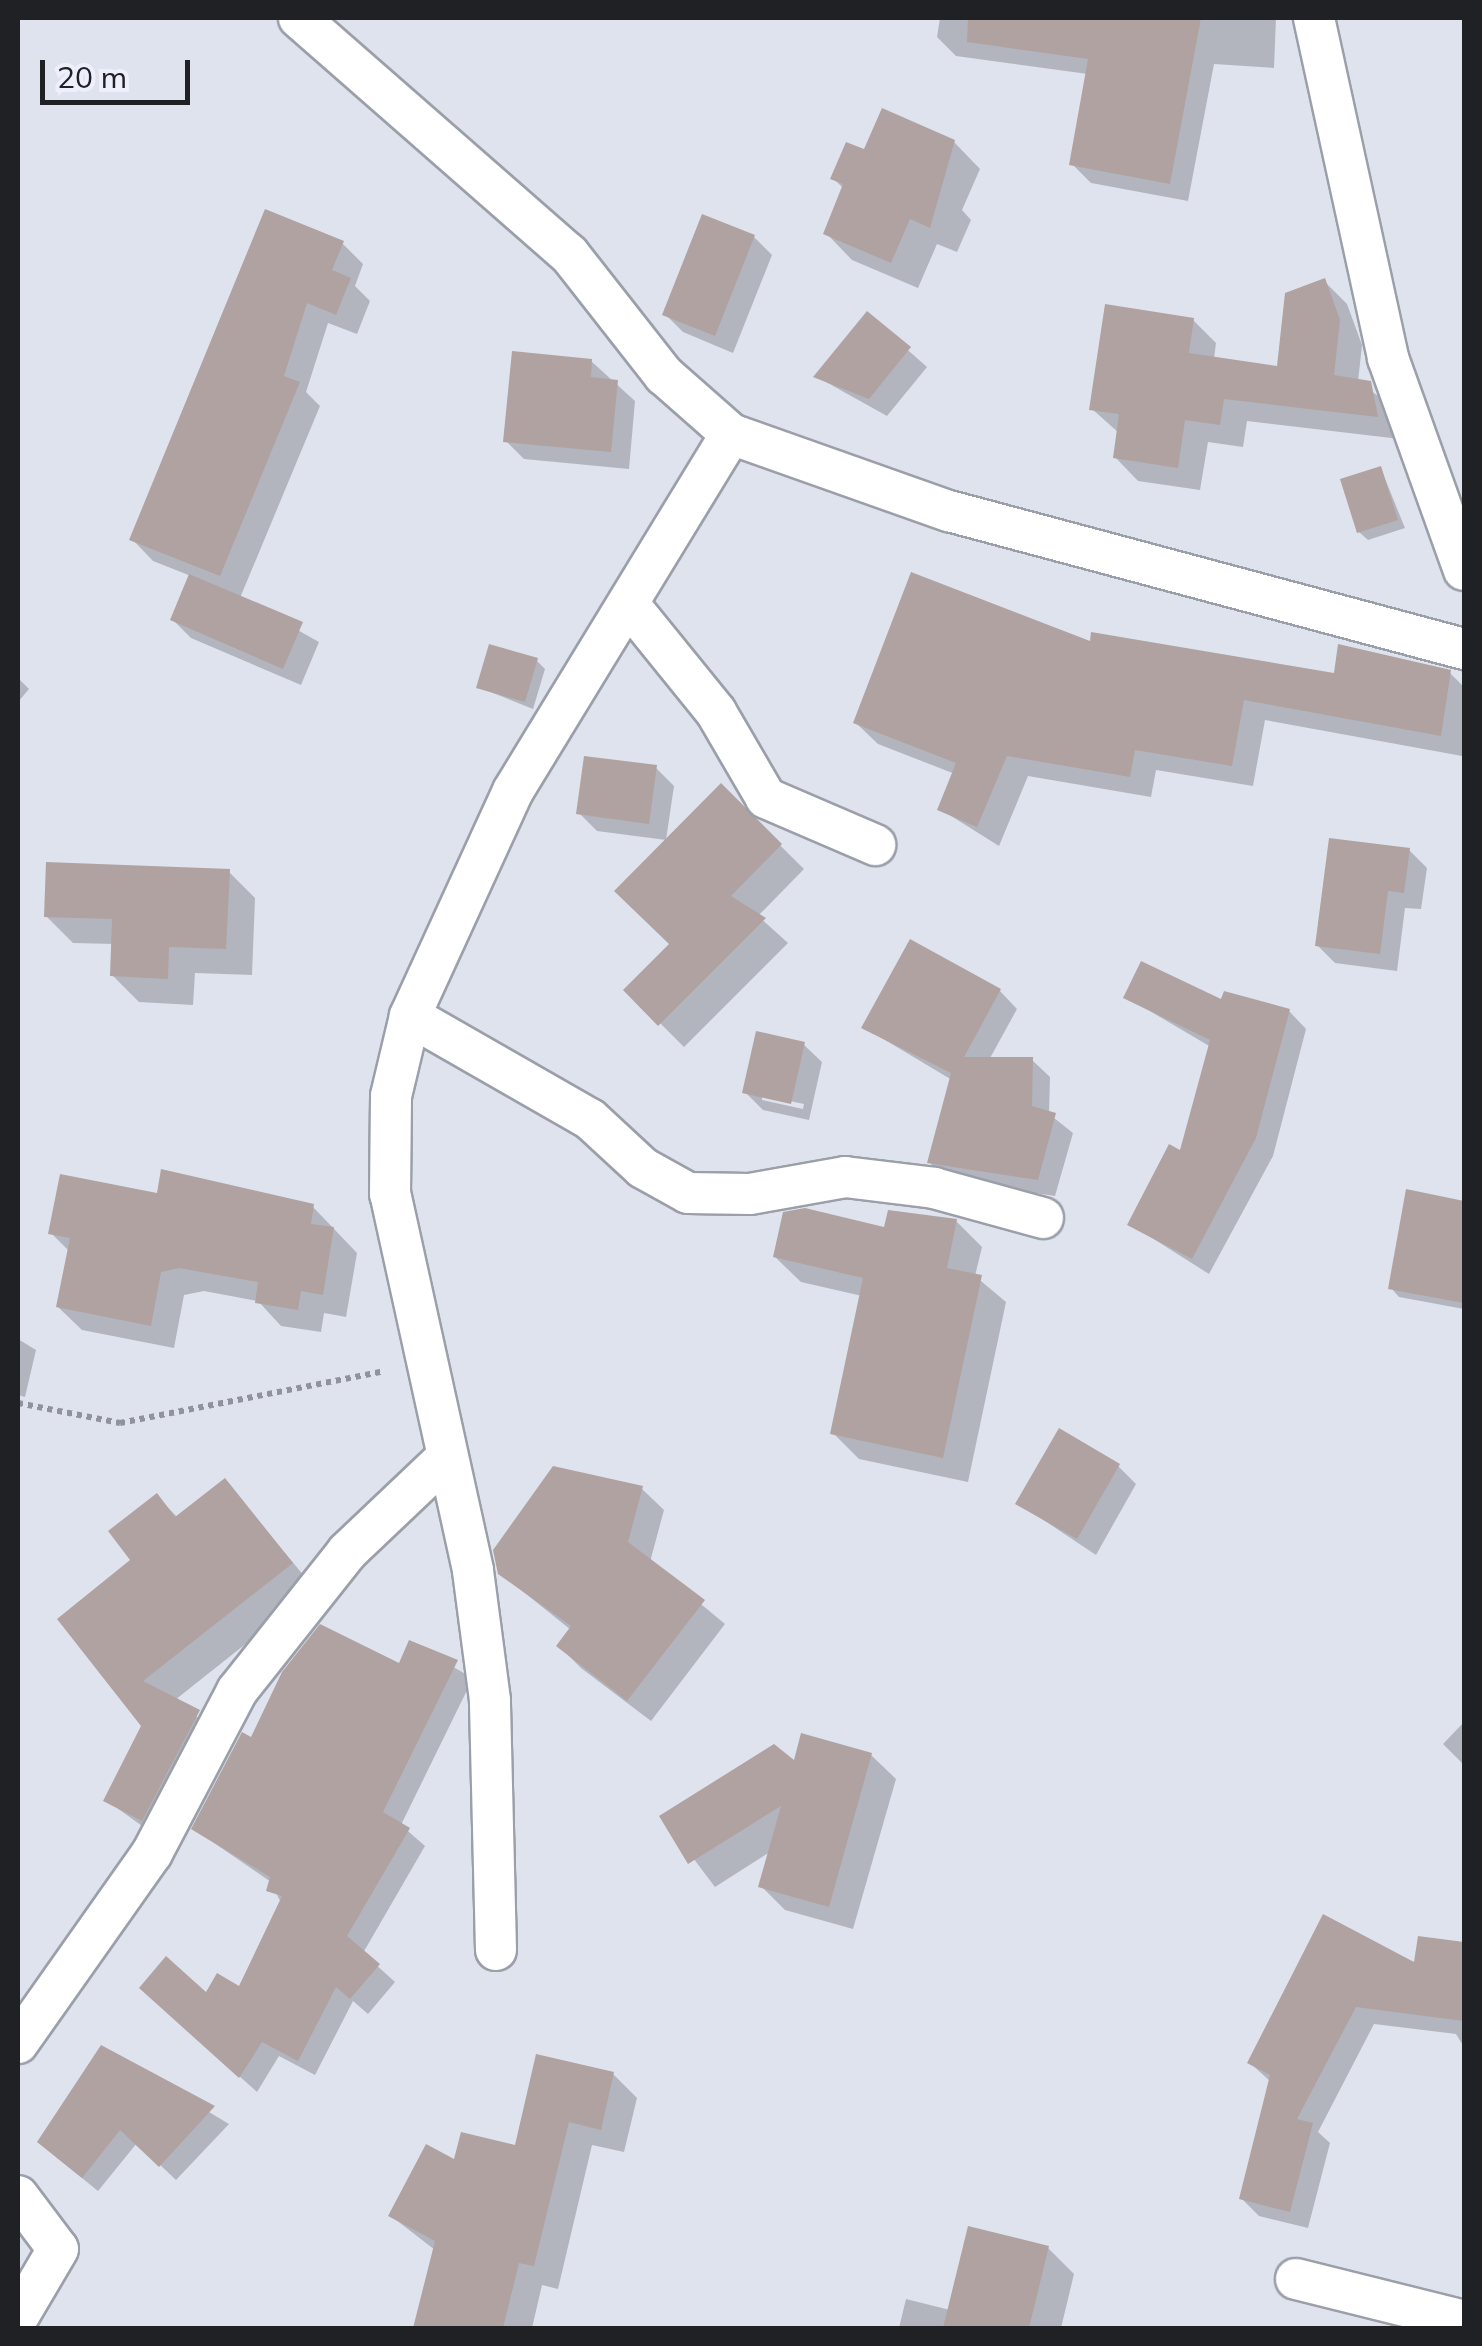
<!DOCTYPE html>
<style>
body{margin:0}
#map{position:relative;width:1482px;height:2346px;overflow:hidden;background:#dfe3ee;font-family:Mulish,sans-serif}
div>[style]{position:absolute}
[style*='--x']{left:calc(var(--x)*1px);top:calc(var(--y)*1px);width:calc(var(--w)*1px);rotate:calc(var(--a)*1deg)}
.shadow>*{inset:0;background:#0003}
.building>*{inset:0;background:#afa2a1}
.path>*{height:6px;margin-top:-3px;transform-origin:0;background:repeating-linear-gradient(90deg,#91939c 0 5px,transparent 0 10px)}
.roads{filter:drop-shadow(2px 0 #9b9fa9) drop-shadow(-2px 0 #9b9fa9) drop-shadow(0 2px #9b9fa9) drop-shadow(0 -2px #9b9fa9)}
.minor>*{height:40px;margin:-20px;padding:0 20px;transform-origin:20px;border-radius:20px;background:#fff}
span{translate:-50% -50%;white-space:nowrap;text-align:center;line-height:1.15;-webkit-text-stroke:8px #edf0fb;paint-order:stroke}
.frame{position:absolute;inset:0;border:20px solid #202125;pointer-events:none}
.scale{position:absolute;left:40px;top:60px;width:150px;height:45px;box-sizing:border-box;border:5px solid #202125;border-top:0;padding-left:12px;font-size:30px;line-height:35px;white-space:nowrap;color:#202125;-webkit-text-stroke:8px #edf0fb;paint-order:stroke}
</style>
<div id="map">
<div class="shadow">
<div style="clip-path:polygon(940px 18px,1276px 18px,1274px 68px,1214px 64px,1188px 201px,1091px 183px,1072px 164px,1088px 74px,956px 56px,937px 37px)"></div>
<div style="clip-path:polygon(954px 142px,980px 169px,962px 210px,971px 220px,957px 252px,937px 244px,918px 288px,852px 260px,826px 233px,844px 189px,833px 178px,865px 153px)"></div>
<div style="clip-path:polygon(754px 237px,772px 255px,733px 353px,683px 332px,665px 314px)"></div>
<div style="clip-path:polygon(342px 243px,363px 264px,355px 286px,370px 301px,357px 334px,328px 323px,306px 392px,320px 406px,240px 598px,319px 642px,301px 685px,191px 638px,173px 620px,191px 576px,153px 561px,132px 539px)"></div>
<div style="clip-path:polygon(1324px 281px,1347px 304px,1362px 345px,1358px 382px,1394px 407px,1400px 439px,1247px 421px,1243px 447px,1208px 442px,1200px 490px,1138px 481px,1115px 457px,1119px 433px,1092px 409px,1193px 320px,1216px 343px,1214px 359px,1279px 369px)"></div>
<div style="clip-path:polygon(867px 314px,927px 367px,887px 416px,817px 377px)"></div>
<div style="clip-path:polygon(591px 361px,635px 401px,629px 469px,524px 459px,506px 441px)"></div>
<div style="clip-path:polygon(1381px 469px,1405px 528px,1368px 540px,1359px 532px)"></div>
<div style="clip-path:polygon(1092px 644px,1336px 676px,1449px 672px,1464px 687px,1462px 756px,1265px 720px,1253px 786px,1156px 770px,1151px 797px,1028px 776px,999px 846px,940px 809px,955px 774px,878px 744px,856px 723px)"></div>
<div style="clip-path:polygon(536px 660px,545px 669px,533px 709px,478px 687px)"></div>
<div style="clip-path:polygon(18px 678px,29px 689px,18px 702px)"></div>
<div style="clip-path:polygon(656px 768px,674px 786px,666px 840px,597px 831px,579px 813px)"></div>
<div style="clip-path:polygon(721px 787px,804px 869px,758px 916px,788px 943px,684px 1047px,627px 990px,672px 944px)"></div>
<div style="clip-path:polygon(1409px 850px,1427px 868px,1421px 909px,1405px 908px,1397px 971px,1335px 963px,1317px 945px)"></div>
<div style="clip-path:polygon(228px 871px,255px 898px,252px 975px,195px 973px,193px 1005px,139px 1002px,112px 975px,114px 944px,73px 943px,46px 916px)"></div>
<div style="clip-path:polygon(1000px 991px,1017px 1009px,989px 1060px,1032px 1060px,1050px 1077px,1049px 1114px,1073px 1133px,1055px 1196px,947px 1180px,929px 1162px,952px 1080px,865px 1028px)"></div>
<div style="clip-path:polygon(1126px 997px,1289px 1011px,1306px 1029px,1273px 1156px,1209px 1274px,1130px 1224px,1182px 1154px,1211px 1047px)"></div>
<div style="clip-path:polygon(evenodd,803px 1044px,822px 1062px,809px 1120px,763px 1110px,745px 1092px,803px 1044px,762px 1095px,804px 1104px,803px 1109px,762px 1100px,762px 1095px)"></div>
<div style="clip-path:polygon(1464px 1186px,1464px 1309px,1399px 1297px,1391px 1288px,1462px 1203px)"></div>
<div style="clip-path:polygon(158px 1196px,313px 1207px,357px 1253px,346px 1317px,324px 1313px,321px 1332px,281px 1326px,258px 1301px,204px 1291px,184px 1295px,174px 1348px,82px 1330px,58px 1307px,69px 1251px,51px 1233px)"></div>
<div style="clip-path:polygon(956px 1221px,982px 1247px,975px 1276px,1006px 1302px,968px 1482px,859px 1459px,833px 1433px,862px 1296px,801px 1282px,775px 1257px)"></div>
<div style="clip-path:polygon(18px 1339px,36px 1350px,25px 1397px,18px 1395px)"></div>
<div style="clip-path:polygon(1118px 1466px,1136px 1484px,1096px 1555px,1018px 1503px)"></div>
<div style="clip-path:polygon(225px 1481px,315px 1589px,175px 1700px,223px 1737px,167px 1844px,106px 1800px,144px 1726px,134px 1561px,157px 1496px,178px 1518px)"></div>
<div style="clip-path:polygon(641px 1488px,664px 1510px,650px 1562px,725px 1624px,651px 1721px,581px 1668px,559px 1646px,571px 1630px,500px 1573px)"></div>
<div style="clip-path:polygon(410px 1643px,473px 1678px,401px 1825px,425px 1846px,363px 1953px,395px 1982px,368px 2014px,353px 2001px,315px 2075px,279px 2056px,257px 2092px,158px 2004px,240px 1989px,281px 1903px,271px 1882px,194px 1829px,252px 1740px,401px 1666px)"></div>
<div style="clip-path:polygon(1464px 1722px,1464px 1765px,1443px 1744px)"></div>
<div style="clip-path:polygon(871px 1755px,896px 1779px,853px 1929px,785px 1910px,761px 1886px,770px 1852px,715px 1887px,662px 1817px,795px 1764px)"></div>
<div style="clip-path:polygon(1464px 1934px,1464px 2047px,1456px 2034px,1374px 2024px,1318px 2132px,1330px 2143px,1308px 2228px,1259px 2216px,1241px 2198px,1271px 2082px,1250px 2063px,1463px 1944px)"></div>
<div style="clip-path:polygon(102px 2048px,229px 2124px,176px 2180px,137px 2143px,98px 2191px,56px 2157px)"></div>
<div style="clip-path:polygon(613px 2074px,637px 2098px,624px 2152px,592px 2145px,558px 2289px,542px 2285px,532px 2328px,420px 2328px,435px 2250px,391px 2216px,456px 2163px,517px 2148px)"></div>
<div style="clip-path:polygon(1048px 2248px,1074px 2274px,1061px 2328px,899px 2328px,906px 2299px,950px 2310px)"></div>
</div>
<div class="building">
<div style="clip-path:polygon(968px 18px,1201px 18px,1170px 184px,1069px 165px,1088px 59px,967px 42px)"></div>
<div style="clip-path:polygon(882px 108px,955px 140px,930px 228px,910px 219px,891px 263px,823px 234px,843px 184px,830px 179px,846px 142px,864px 149px)"></div>
<div style="clip-path:polygon(265px 209px,344px 241px,332px 270px,351px 278px,336px 315px,307px 303px,284px 376px,300px 382px,220px 576px,129px 540px)"></div>
<div style="clip-path:polygon(702px 214px,755px 235px,715px 336px,662px 315px)"></div>
<div style="clip-path:polygon(1325px 278px,1340px 320px,1334px 375px,1371px 381px,1378px 417px,1224px 399px,1220px 425px,1185px 420px,1178px 468px,1113px 458px,1119px 414px,1089px 410px,1105px 304px,1194px 318px,1189px 353px,1277px 366px,1285px 293px)"></div>
<div style="clip-path:polygon(867px 311px,911px 347px,869px 399px,813px 377px)"></div>
<div style="clip-path:polygon(512px 351px,592px 359px,591px 377px,618px 380px,611px 452px,503px 442px)"></div>
<div style="clip-path:polygon(1381px 466px,1398px 520px,1357px 533px,1340px 479px)"></div>
<div style="clip-path:polygon(911px 572px,1090px 641px,1091px 632px,1334px 673px,1338px 644px,1451px 670px,1441px 736px,1244px 700px,1232px 766px,1135px 750px,1130px 777px,1007px 756px,977px 827px,937px 810px,956px 763px,853px 723px)"></div>
<div style="clip-path:polygon(189px 574px,303px 622px,283px 669px,170px 620px)"></div>
<div style="clip-path:polygon(489px 644px,538px 658px,525px 702px,476px 688px)"></div>
<div style="clip-path:polygon(584px 756px,657px 765px,649px 824px,576px 814px)"></div>
<div style="clip-path:polygon(721px 783px,782px 844px,731px 896px,766px 918px,658px 1026px,623px 990px,669px 944px,614px 891px)"></div>
<div style="clip-path:polygon(1329px 838px,1410px 848px,1404px 893px,1388px 891px,1380px 954px,1315px 946px)"></div>
<div style="clip-path:polygon(46px 862px,230px 869px,226px 949px,169px 947px,168px 979px,110px 976px,112px 919px,44px 917px)"></div>
<div style="clip-path:polygon(910px 939px,1001px 989px,964px 1057px,1033px 1057px,1032px 1106px,1056px 1113px,1038px 1180px,927px 1163px,951px 1073px,861px 1028px)"></div>
<div style="clip-path:polygon(1141px 961px,1221px 999px,1224px 991px,1290px 1009px,1256px 1138px,1192px 1259px,1127px 1225px,1169px 1144px,1180px 1150px,1210px 1040px,1123px 998px)"></div>
<div style="clip-path:polygon(756px 1031px,805px 1042px,791px 1104px,742px 1093px)"></div>
<div style="clip-path:polygon(161px 1169px,314px 1204px,311px 1224px,334px 1227px,323px 1295px,301px 1291px,298px 1310px,255px 1303px,258px 1282px,179px 1268px,161px 1272px,151px 1326px,56px 1307px,70px 1238px,48px 1234px,60px 1174px,157px 1193px)"></div>
<div style="clip-path:polygon(1406px 1189px,1464px 1201px,1464px 1303px,1388px 1289px)"></div>
<div style="clip-path:polygon(805px 1208px,884px 1227px,888px 1210px,957px 1219px,947px 1268px,982px 1275px,943px 1458px,830px 1434px,863px 1278px,773px 1257px,783px 1212px)"></div>
<div style="clip-path:polygon(1059px 1428px,1120px 1464px,1077px 1539px,1015px 1504px)"></div>
<div style="clip-path:polygon(553px 1466px,643px 1486px,628px 1542px,705px 1600px,627px 1701px,556px 1646px,571px 1626px,498px 1574px,493px 1550px)"></div>
<div style="clip-path:polygon(225px 1478px,293px 1563px,143px 1681px,200px 1710px,142px 1821px,103px 1801px,141px 1726px,57px 1619px,130px 1560px,108px 1531px,157px 1493px,175px 1517px)"></div>
<div style="clip-path:polygon(320px 1624px,399px 1663px,409px 1640px,458px 1660px,383px 1812px,410px 1828px,347px 1936px,380px 1964px,350px 1999px,336px 1987px,298px 2061px,262px 2042px,239px 2078px,139px 1988px,166px 1956px,206px 1992px,217px 1973px,239px 1986px,282px 1896px,266px 1891px,270px 1877px,191px 1829px,242px 1732px,251px 1737px,282px 1672px)"></div>
<div style="clip-path:polygon(801px 1733px,872px 1753px,829px 1907px,758px 1887px,781px 1806px,688px 1864px,659px 1816px,774px 1744px,794px 1760px)"></div>
<div style="clip-path:polygon(1323px 1914px,1414px 1962px,1418px 1936px,1464px 1942px,1464px 2021px,1356px 2007px,1297px 2119px,1313px 2123px,1290px 2212px,1239px 2199px,1270px 2075px,1247px 2063px)"></div>
<div style="clip-path:polygon(101px 2045px,215px 2106px,159px 2167px,120px 2130px,82px 2178px,37px 2142px)"></div>
<div style="clip-path:polygon(536px 2054px,614px 2072px,601px 2130px,569px 2122px,534px 2266px,519px 2263px,503px 2328px,413px 2328px,435px 2241px,388px 2216px,426px 2144px,454px 2159px,461px 2132px,515px 2145px)"></div>
<div style="clip-path:polygon(968px 2226px,1049px 2246px,1029px 2328px,943px 2328px)"></div>
</div>
<div class="path">
<div style="--x:18;--y:1403;--w:104;--a:11.1"></div>
<div style="--x:120;--y:1423;--w:269;--a:-11.1"></div>
</div>
<div class="roads">
<div class="minor">
<div style="--x:299;--y:18;--w:359;--a:41.2"></div>
<div style="--x:569;--y:254;--w:154;--a:51.9"></div>
<div style="--x:664;--y:375;--w:89;--a:41.4"></div>
<div style="--x:731;--y:434;--w:231;--a:19.5"></div>
<div style="--x:949;--y:511;--w:533;--a:15"></div>
<div style="--x:1314;--y:18;--w:348;--a:77.7"></div>
<div style="--x:1388;--y:358;--w:225;--a:70.3"></div>
<div style="--x:631;--y:607;--w:135;--a:51"></div>
<div style="--x:716;--y:712;--w:99;--a:59.8"></div>
<div style="--x:766;--y:798;--w:119;--a:23.3"></div>
<div style="--x:410;--y:1016;--w:207;--a:29.8"></div>
<div style="--x:590;--y:1119;--w:72;--a:42.8"></div>
<div style="--x:643;--y:1168;--w:51;--a:29.1"></div>
<div style="--x:688;--y:1193;--w:62;--a:0.9"></div>
<div style="--x:750;--y:1194;--w:97;--a:-10.1"></div>
<div style="--x:845;--y:1177;--w:90;--a:7"></div>
<div style="--x:934;--y:1188;--w:113;--a:15.4"></div>
<div style="--x:496;--y:1950;--w:250;--a:-91.4"></div>
<div style="--x:490;--y:1700;--w:131;--a:-97.5"></div>
<div style="--x:473;--y:1570;--w:385;--a:-102.4"></div>
<div style="--x:390;--y:1194;--w:98;--a:-89.4"></div>
<div style="--x:391;--y:1096;--w:82;--a:-76.6"></div>
<div style="--x:410;--y:1016;--w:247;--a:-65.4"></div>
<div style="--x:513;--y:791;--w:418;--a:-58.6"></div>
<div style="--x:18;--y:2043;--w:232;--a:-54.8"></div>
<div style="--x:152;--y:1853;--w:183;--a:-62.3"></div>
<div style="--x:237;--y:1691;--w:177;--a:-51.6"></div>
<div style="--x:347;--y:1552;--w:134;--a:-43.5"></div>
<div style="--x:18;--y:2196;--w:66;--a:53"></div>
<div style="--x:58;--y:2249;--w:79;--a:120.5"></div>
<div style="--x:1296;--y:2279;--w:173;--a:14"></div>
</div>
</div>
<div class="frame"></div>
<div class="scale">20 m</div>
</div>
